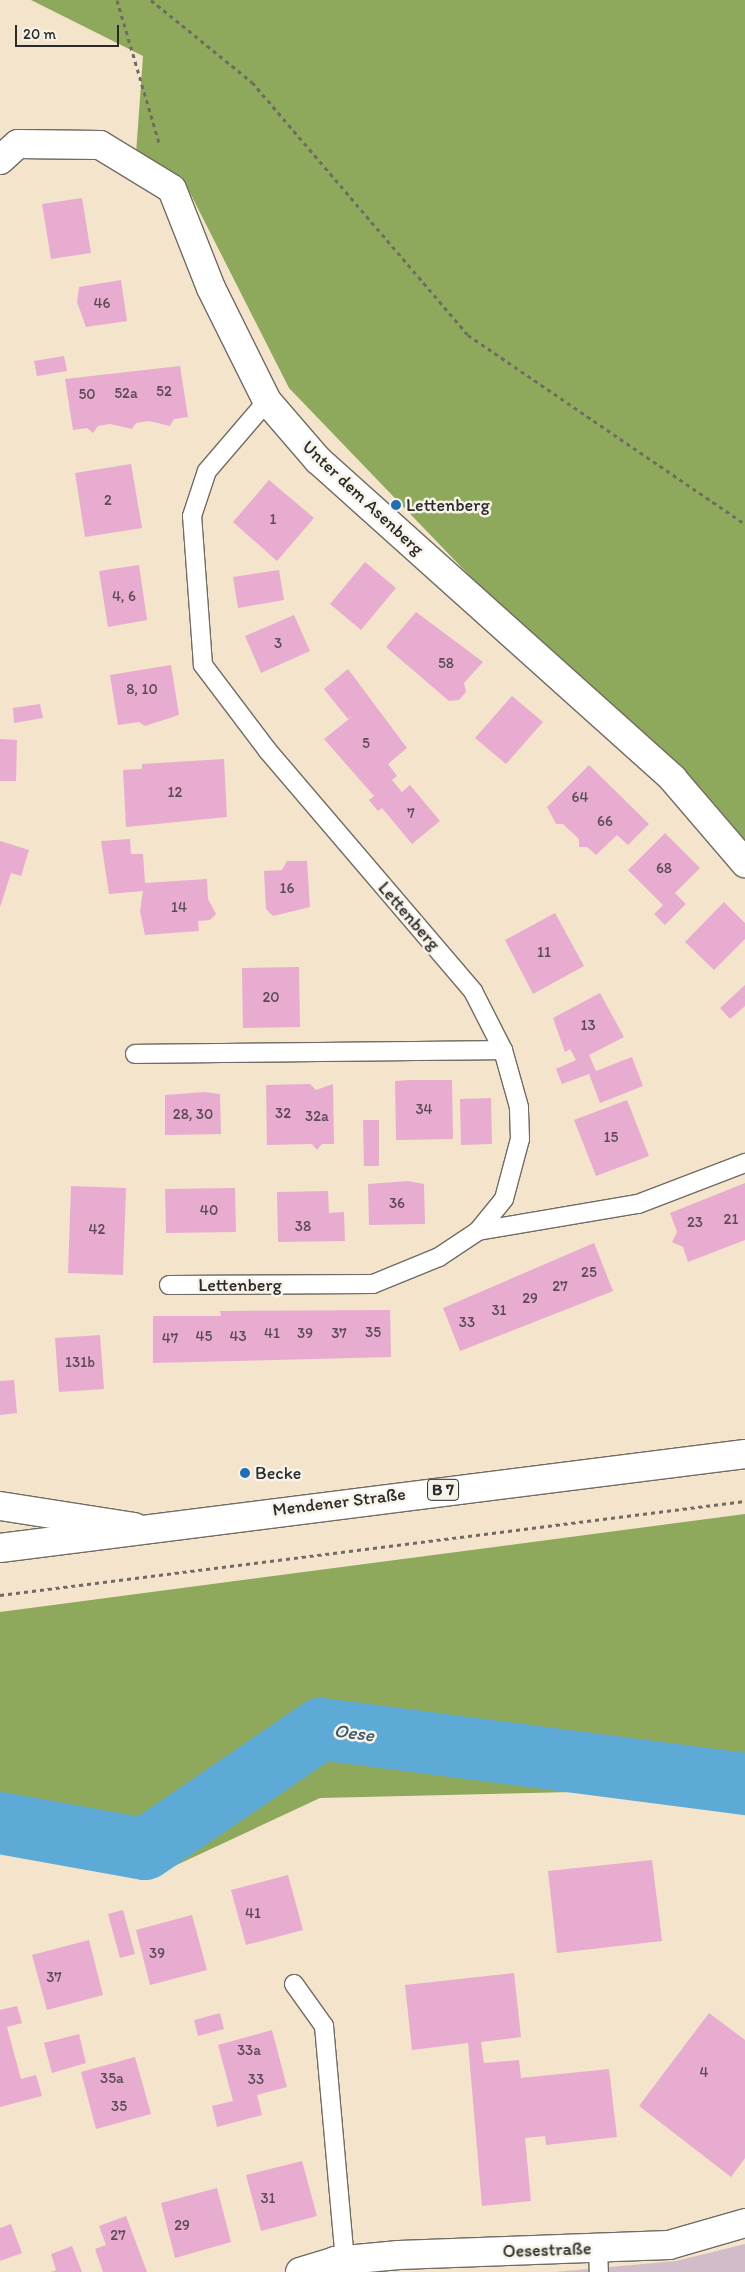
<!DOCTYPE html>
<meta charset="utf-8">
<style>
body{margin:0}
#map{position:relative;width:745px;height:2272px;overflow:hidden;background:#f3e4cb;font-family:Itim,sans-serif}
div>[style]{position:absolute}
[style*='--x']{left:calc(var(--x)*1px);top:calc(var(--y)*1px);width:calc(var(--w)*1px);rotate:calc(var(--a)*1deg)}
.industrial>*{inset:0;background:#d1bdc9}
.forest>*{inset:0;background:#8ea95b}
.river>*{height:62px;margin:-31px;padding:0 31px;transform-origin:31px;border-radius:31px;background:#5daad6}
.building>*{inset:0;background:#e8acd1}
.path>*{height:3px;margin-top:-1.5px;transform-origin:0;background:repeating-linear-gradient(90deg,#716c63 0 4px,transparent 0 8px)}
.roads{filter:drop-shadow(1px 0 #716c63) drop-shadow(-1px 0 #716c63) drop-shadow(0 1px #716c63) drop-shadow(0 -1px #716c63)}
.lane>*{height:18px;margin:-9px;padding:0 9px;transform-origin:9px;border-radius:9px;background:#fff}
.street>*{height:28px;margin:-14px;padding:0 14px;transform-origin:14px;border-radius:14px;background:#fff}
.primary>*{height:28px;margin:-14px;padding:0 14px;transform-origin:14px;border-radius:14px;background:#fff}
.dots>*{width:14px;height:14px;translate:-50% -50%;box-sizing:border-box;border:2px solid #f7f3e8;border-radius:50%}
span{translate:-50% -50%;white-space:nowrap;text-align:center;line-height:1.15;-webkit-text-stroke:5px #f7f3e8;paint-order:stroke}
.number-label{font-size:15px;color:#5a4b54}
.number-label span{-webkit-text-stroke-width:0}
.shield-label span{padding:1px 4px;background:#f7f3e8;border:1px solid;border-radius:4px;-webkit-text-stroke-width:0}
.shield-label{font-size:16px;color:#2b2b2b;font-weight:700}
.street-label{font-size:18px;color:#2b2b2b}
.poi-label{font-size:18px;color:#2b2b2b}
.left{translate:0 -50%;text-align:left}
.water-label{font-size:19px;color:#3c5767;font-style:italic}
.scale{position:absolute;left:15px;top:25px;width:104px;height:22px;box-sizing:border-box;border:2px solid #2b2b2b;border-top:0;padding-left:6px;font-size:15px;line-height:18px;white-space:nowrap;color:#2b2b2b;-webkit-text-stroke:4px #f7f3e8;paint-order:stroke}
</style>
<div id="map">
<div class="industrial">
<div style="clip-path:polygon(745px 2244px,745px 2272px,554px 2272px,676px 2261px)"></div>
</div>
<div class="forest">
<div style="clip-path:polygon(31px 0,745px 0,745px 862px,289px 388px,182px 177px,136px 154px,143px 56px)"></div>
<div style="clip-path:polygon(745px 1514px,745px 1788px,320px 1798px,168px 1869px,0 1851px,0 1612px)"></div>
</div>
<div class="river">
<div style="--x:0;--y:1823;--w:147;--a:10.2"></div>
<div style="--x:145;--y:1849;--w:213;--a:-34.3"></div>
<div style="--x:321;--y:1729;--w:428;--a:7.4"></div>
</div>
<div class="building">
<div style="clip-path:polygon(82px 198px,91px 253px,51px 259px,42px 204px)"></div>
<div style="clip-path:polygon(121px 280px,127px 321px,86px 327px,77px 302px,79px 287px)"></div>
<div style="clip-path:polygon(64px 356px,67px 371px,37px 376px,34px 361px)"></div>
<div style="clip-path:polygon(180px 366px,188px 417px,174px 419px,170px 426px,149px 421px,136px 423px,132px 429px,110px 424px,98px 426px,93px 433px,87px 428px,73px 430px,65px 379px)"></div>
<div style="clip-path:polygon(131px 464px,142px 528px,85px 537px,75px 473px)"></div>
<div style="clip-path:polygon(269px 480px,314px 518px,277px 561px,233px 522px)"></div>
<div style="clip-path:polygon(365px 562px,396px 588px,361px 630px,330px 604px)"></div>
<div style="clip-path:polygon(139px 565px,147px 620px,108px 627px,99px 571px)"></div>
<div style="clip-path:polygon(279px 570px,284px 600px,238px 608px,233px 577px)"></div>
<div style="clip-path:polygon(416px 612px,483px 662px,464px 683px,466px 692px,459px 700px,449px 701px,386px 647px)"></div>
<div style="clip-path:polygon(294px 615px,310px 651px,261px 673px,245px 636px)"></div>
<div style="clip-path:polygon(171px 665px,179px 715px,145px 726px,139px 722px,118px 725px,110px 675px)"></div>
<div style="clip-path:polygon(348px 669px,407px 748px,388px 764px,397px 776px,392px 780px,402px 792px,410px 785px,440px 821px,412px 844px,382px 808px,378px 811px,369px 800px,374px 796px,324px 739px,354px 715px,348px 719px,324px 689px)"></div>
<div style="clip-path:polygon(512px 696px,543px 722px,506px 764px,475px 738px)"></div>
<div style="clip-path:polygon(40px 704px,43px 718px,14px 723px,13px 708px)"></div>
<div style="clip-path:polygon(0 739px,17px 740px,16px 781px,0 781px)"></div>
<div style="clip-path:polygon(224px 759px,227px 817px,126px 827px,123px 770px,142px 769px,142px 764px)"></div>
<div style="clip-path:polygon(589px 765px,649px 824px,628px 845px,617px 835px,596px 855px,587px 847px,579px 847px,579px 839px,563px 824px,556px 824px,547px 807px)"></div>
<div style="clip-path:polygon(665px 833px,700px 868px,675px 893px,686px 904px,665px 925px,654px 914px,663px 905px,628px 870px)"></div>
<div style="clip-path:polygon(130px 839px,131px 854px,143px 854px,145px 883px,207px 879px,208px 899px,216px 914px,210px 920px,198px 921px,199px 931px,145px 935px,140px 911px,143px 891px,109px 894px,101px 841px)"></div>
<div style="clip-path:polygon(0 841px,29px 850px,21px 876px,11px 873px,0 907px)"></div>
<div style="clip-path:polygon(287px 861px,307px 861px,310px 907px,273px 916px,266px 909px,264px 871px,282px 870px)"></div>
<div style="clip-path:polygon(724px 902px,745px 923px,745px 939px,714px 970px,685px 942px)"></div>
<div style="clip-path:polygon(555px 913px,584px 966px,533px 994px,505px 940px)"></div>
<div style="clip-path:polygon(299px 967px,300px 1027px,243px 1028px,242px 968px)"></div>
<div style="clip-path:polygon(745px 985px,745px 1006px,730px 1019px,720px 1008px)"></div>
<div style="clip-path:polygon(600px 993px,624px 1037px,589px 1055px,596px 1071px,632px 1057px,643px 1086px,600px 1103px,589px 1074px,562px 1084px,556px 1069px,576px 1060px,570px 1049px,565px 1052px,553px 1018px)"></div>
<div style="clip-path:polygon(411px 1080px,452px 1080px,453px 1139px,396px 1140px,395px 1081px)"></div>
<div style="clip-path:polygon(310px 1084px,316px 1090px,333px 1084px,334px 1144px,322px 1144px,317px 1150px,312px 1144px,267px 1145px,266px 1085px)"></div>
<div style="clip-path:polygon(204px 1092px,220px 1094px,221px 1134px,165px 1135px,165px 1095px)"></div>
<div style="clip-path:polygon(491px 1098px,492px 1144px,461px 1145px,460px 1099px)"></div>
<div style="clip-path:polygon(627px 1100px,649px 1156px,596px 1176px,574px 1120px)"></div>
<div style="clip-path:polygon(363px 1120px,379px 1120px,379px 1166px,364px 1166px)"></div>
<div style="clip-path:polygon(408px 1181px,424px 1184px,425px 1224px,369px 1225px,368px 1184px)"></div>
<div style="clip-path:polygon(745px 1183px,745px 1240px,688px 1262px,683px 1247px,672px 1242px,677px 1232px,670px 1213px)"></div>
<div style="clip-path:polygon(71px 1186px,126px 1188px,123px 1275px,68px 1273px)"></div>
<div style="clip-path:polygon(235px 1188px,236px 1232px,166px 1233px,165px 1189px)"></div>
<div style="clip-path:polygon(328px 1191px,329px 1213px,344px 1212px,345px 1241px,278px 1242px,277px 1192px)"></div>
<div style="clip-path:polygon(594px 1243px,613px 1291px,460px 1351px,443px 1308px)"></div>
<div style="clip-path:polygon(390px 1310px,391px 1357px,153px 1363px,153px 1316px,221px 1316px,220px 1311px)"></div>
<div style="clip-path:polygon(100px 1335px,104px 1389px,59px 1392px,55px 1338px)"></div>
<div style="clip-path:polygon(14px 1380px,17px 1413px,0 1415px,0 1381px)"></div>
<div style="clip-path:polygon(652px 1860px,662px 1941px,557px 1953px,548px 1871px)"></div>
<div style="clip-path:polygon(288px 1875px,303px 1930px,246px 1945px,231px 1890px)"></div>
<div style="clip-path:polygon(123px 1910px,135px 1954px,120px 1958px,108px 1914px)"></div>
<div style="clip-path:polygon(192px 1915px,207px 1970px,150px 1985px,136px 1930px)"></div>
<div style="clip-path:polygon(89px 1940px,103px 1995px,47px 2010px,32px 1955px)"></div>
<div style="clip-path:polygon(514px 1973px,521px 2037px,481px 2042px,484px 2063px,519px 2060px,521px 2078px,609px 2069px,617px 2137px,546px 2145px,545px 2136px,525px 2138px,531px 2201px,482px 2206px,468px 2043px,412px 2050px,405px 1985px)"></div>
<div style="clip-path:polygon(17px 2006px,22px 2023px,7px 2027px,21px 2079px,36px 2075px,42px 2096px,0 2107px,0 2010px)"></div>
<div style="clip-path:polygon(220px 2013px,224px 2029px,198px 2036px,194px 2020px)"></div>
<div style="clip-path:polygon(709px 2013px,745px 2040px,745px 2158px,731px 2177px,639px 2106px)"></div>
<div style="clip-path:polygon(272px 2030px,287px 2087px,257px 2095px,262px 2115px,217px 2127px,212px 2106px,233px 2101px,218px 2045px)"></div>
<div style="clip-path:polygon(79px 2034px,86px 2063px,52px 2073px,44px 2043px)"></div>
<div style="clip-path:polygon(135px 2057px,151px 2114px,96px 2129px,81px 2072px)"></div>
<div style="clip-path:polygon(302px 2161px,317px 2216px,261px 2231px,246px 2175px)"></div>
<div style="clip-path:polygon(217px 2188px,231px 2242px,175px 2258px,161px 2203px)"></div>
<div style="clip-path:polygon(126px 2216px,147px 2272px,103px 2272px,95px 2249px,106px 2245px,99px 2226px)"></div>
<div style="clip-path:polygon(11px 2224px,22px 2253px,0 2261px,0 2228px)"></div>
<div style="clip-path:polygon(72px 2246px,82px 2272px,51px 2272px,56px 2270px,51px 2254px)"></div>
</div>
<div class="path">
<div style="--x:117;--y:0;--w:149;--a:73.6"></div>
<div style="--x:151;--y:0;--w:130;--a:39.1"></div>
<div style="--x:252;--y:82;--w:333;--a:49.5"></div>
<div style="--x:468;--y:335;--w:335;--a:34.3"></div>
<div style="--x:0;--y:1595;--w:751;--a:-7.19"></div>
</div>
<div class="roads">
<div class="lane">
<div style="--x:135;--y:1054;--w:368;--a:-0.6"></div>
<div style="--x:478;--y:1231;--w:162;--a:-9.6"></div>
<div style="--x:638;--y:1204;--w:115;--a:-21"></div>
<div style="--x:169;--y:1285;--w:204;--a:-0.3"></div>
<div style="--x:373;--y:1284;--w:71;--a:-22.2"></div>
<div style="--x:439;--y:1257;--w:47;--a:-33.7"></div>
<div style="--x:478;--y:1231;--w:41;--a:-50.9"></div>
<div style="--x:504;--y:1199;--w:62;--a:-75.1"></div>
<div style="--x:520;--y:1139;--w:32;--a:-92"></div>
<div style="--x:519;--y:1107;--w:59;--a:-105.7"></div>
<div style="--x:503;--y:1050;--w:66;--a:-117"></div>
<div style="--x:473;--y:991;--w:316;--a:-130.5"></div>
<div style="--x:268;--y:751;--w:108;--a:-127.1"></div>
<div style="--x:203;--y:665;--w:149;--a:-94.2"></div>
<div style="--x:192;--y:516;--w:47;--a:-71.6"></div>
<div style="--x:207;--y:471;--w:92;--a:-49.4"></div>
<div style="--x:294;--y:1984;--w:52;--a:54.5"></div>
<div style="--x:324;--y:2026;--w:235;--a:84.9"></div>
<div style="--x:598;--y:2248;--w:24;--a:88"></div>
</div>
<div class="street">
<div style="--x:0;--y:160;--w:24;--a:-42"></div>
<div style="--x:18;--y:144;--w:82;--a:0.7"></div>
<div style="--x:100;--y:145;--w:84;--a:31.4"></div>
<div style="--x:172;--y:189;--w:106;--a:68.5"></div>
<div style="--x:211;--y:288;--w:126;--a:63.6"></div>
<div style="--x:267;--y:401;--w:78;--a:49.2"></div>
<div style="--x:318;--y:460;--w:477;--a:41.9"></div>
<div style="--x:673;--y:779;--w:111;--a:49.4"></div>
<div style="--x:0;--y:1506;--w:136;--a:8.9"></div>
<div style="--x:300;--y:2272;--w:37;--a:-17"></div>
<div style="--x:335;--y:2261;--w:64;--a:-5.4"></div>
<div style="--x:399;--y:2255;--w:270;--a:-2.1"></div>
<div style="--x:669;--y:2245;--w:79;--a:-16.1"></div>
</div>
<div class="primary">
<div style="--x:0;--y:1548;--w:751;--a:-7.19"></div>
</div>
</div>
<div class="dots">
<div style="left:396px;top:505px;background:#1f6fb2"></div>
<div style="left:245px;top:1473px;background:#1f6fb2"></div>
</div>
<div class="number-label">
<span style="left:102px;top:304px">46</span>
<span style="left:164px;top:392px">52</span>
<span style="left:126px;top:394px">52a</span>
<span style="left:87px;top:395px">50</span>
<span style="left:108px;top:501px">2</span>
<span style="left:273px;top:520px">1</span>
<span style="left:124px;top:597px">4, 6</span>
<span style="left:278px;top:644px">3</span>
<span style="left:446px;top:664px">58</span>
<span style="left:142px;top:690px">8, 10</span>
<span style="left:366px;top:744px">5</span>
<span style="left:175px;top:793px">12</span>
<span style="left:580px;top:798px">64</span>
<span style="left:411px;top:814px">7</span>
<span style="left:605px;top:822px">66</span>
<span style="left:664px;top:869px">68</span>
<span style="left:287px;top:889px">16</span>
<span style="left:179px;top:908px">14</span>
<span style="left:544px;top:953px">11</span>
<span style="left:271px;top:998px">20</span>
<span style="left:588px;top:1026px">13</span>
<span style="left:424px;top:1110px">34</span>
<span style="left:283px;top:1114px">32</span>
<span style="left:193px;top:1115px">28, 30</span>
<span style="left:317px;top:1117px">32a</span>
<span style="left:611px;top:1138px">15</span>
<span style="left:397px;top:1204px">36</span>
<span style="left:209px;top:1211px">40</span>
<span style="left:731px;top:1220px">21</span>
<span style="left:695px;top:1223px">23</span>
<span style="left:303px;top:1227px">38</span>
<span style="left:97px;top:1230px">42</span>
<span style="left:589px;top:1273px">25</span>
<span style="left:560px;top:1287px">27</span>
<span style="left:530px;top:1299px">29</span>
<span style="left:499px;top:1311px">31</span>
<span style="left:467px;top:1323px">33</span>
<span style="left:373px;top:1333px">35</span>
<span style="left:272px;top:1334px">41</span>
<span style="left:305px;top:1334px">39</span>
<span style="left:339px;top:1334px">37</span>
<span style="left:204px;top:1337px">45</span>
<span style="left:238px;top:1337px">43</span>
<span style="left:170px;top:1339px">47</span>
<span style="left:80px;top:1363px">131b</span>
<span style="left:253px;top:1914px">41</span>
<span style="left:157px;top:1954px">39</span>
<span style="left:54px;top:1978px">37</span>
<span style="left:249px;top:2051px">33a</span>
<span style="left:704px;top:2073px">4</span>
<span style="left:112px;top:2079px">35a</span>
<span style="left:256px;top:2080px">33</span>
<span style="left:119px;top:2107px">35</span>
<span style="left:268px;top:2199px">31</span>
<span style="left:182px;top:2226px">29</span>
<span style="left:118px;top:2236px">27</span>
</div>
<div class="shield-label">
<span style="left:443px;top:1490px">B 7</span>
</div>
<div class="street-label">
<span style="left:363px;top:498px;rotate:43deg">Unter dem Asenberg</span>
<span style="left:409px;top:916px;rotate:49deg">Lettenberg</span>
<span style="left:240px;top:1285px">Lettenberg</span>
<span style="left:339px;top:1502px;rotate:-7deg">Mendener Straße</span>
<span style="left:547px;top:2250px;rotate:-2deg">Oesestraße</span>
</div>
<div class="poi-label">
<span class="left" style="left:406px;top:505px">Lettenberg</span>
<span class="left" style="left:255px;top:1473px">Becke</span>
</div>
<div class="water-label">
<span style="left:354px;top:1733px;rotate:7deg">Oese</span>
</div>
<div class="scale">20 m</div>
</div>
